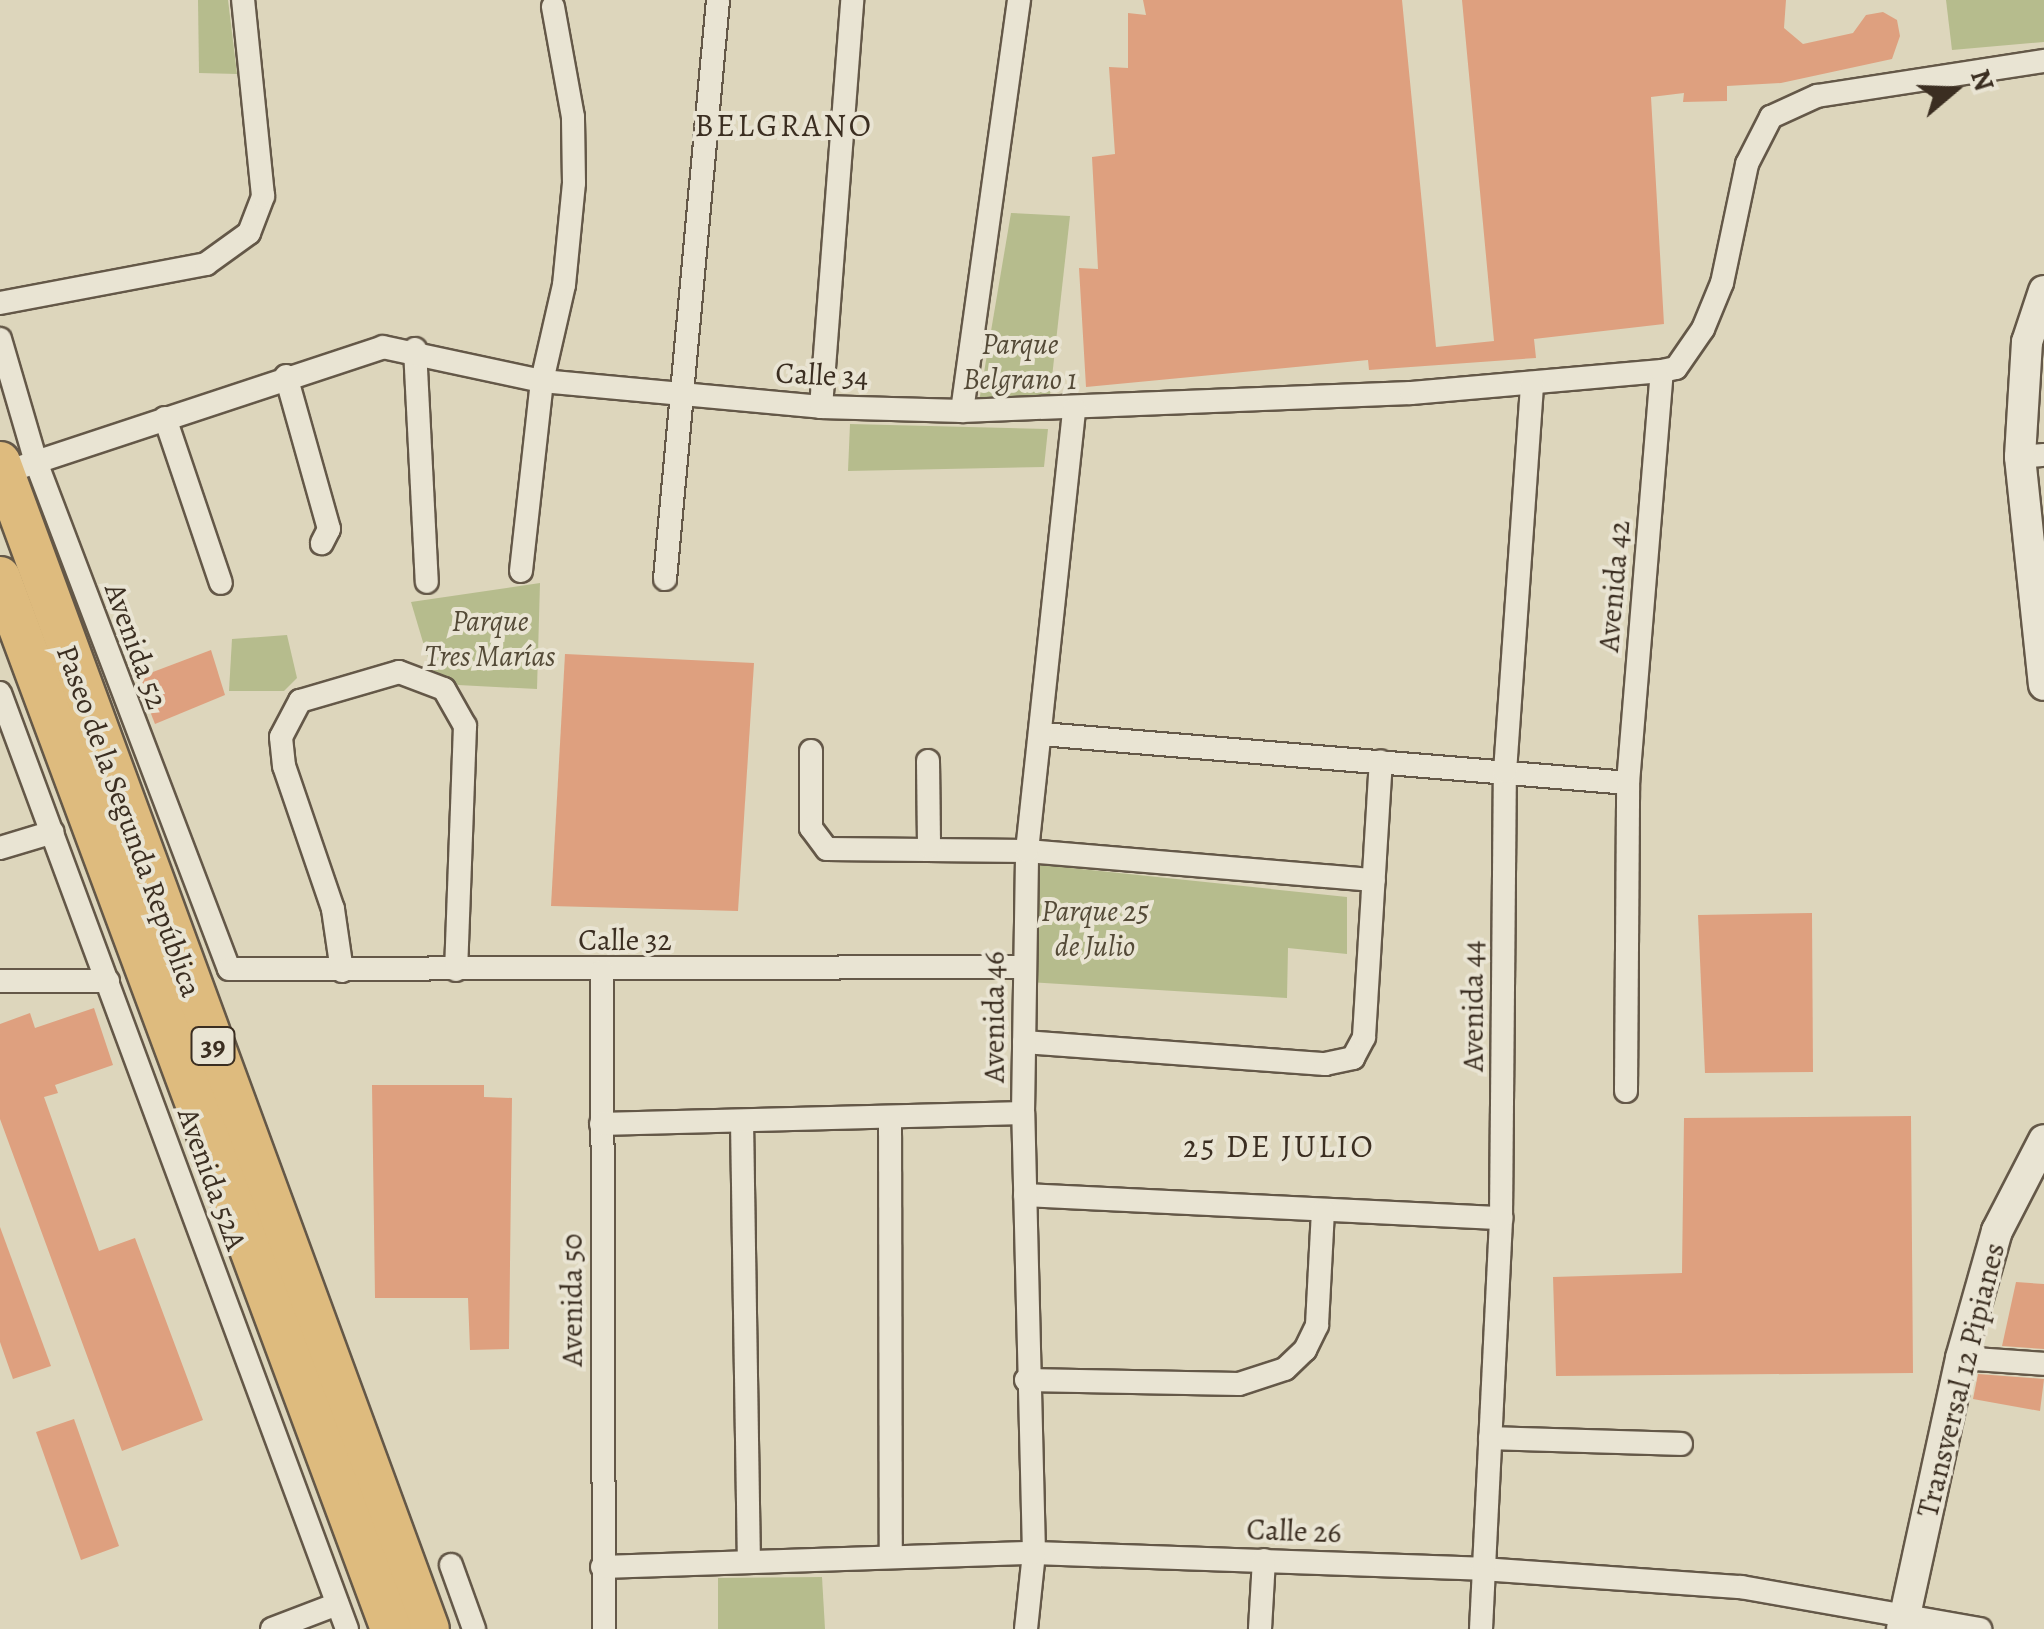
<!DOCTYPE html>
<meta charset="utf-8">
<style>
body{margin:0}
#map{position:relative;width:2044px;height:1629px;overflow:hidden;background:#ddd6bc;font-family:Alegreya,serif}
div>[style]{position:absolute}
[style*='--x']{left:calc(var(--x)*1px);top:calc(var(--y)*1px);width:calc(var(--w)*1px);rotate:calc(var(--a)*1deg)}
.green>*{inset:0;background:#b6bc8d}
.building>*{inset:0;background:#dea07f}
.roads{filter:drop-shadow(2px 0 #645848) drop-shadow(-2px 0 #645848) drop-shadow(0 2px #645848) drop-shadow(0 -2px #645848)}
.minor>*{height:22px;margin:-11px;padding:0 11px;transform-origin:11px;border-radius:11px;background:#e9e4d3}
.tertiary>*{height:30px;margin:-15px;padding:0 15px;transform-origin:15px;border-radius:15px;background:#e9e4d3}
.trunk>*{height:40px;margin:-20px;padding:0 20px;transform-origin:20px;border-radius:20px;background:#debb7e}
span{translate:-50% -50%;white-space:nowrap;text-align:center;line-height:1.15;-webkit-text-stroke:8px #e9e4d3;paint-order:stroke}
.shield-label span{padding:2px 8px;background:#e9e4d3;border:2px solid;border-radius:8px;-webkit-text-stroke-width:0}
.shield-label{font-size:28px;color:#3b2e21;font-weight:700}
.park-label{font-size:30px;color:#544a37;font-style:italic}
.street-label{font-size:30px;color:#3b2e21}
.neighbourhood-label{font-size:32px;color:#3b2e21;letter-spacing:2.5px}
.north{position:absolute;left:1904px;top:40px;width:100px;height:100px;-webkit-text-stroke:8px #e9e4d3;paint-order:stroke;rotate:71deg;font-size:28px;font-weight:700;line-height:40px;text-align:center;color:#3b2e21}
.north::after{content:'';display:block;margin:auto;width:35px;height:45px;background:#3b2e21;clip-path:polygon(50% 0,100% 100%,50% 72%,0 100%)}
</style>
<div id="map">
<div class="green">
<div style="clip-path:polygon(198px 0,228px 0,237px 74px,199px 73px)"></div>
<div style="clip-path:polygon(1946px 0,2044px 0,2044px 42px,1952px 50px)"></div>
<div style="clip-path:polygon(1011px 213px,1070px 216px,1049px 404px,979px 402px)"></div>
<div style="clip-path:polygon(850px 424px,1048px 429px,1044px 467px,848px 471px)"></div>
<div style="clip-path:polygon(540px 583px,537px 689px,458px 685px,431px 669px,411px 602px)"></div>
<div style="clip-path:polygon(287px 635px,297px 678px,284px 691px,229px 691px,232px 639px)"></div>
<div style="clip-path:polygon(1033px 864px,1347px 897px,1347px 954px,1288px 948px,1287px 998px,1028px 982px)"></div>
<div style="clip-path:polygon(822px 1577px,825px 1629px,718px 1629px,718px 1578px)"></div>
</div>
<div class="building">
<div style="clip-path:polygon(1143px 0,1402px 0,1436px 347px,1494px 341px,1462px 0,1786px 0,1784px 28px,1803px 44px,1853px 33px,1866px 15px,1883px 12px,1897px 20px,1900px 36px,1892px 59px,1781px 83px,1727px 86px,1727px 101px,1683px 102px,1684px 93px,1651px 97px,1664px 324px,1534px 339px,1536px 358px,1369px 370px,1368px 360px,1086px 387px,1079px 268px,1098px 269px,1092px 157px,1115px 154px,1109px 67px,1128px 68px,1128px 13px,1146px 15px)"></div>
<div style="clip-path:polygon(211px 650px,225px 695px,155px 724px,137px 678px)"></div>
<div style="clip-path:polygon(565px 654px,754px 663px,738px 911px,551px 906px)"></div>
<div style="clip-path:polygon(1812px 913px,1813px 1072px,1705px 1073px,1698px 915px)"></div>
<div style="clip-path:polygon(94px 1008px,113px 1065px,55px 1085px,58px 1093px,44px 1097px,99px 1251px,135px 1238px,203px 1420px,122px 1451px,0 1119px,0 1024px,30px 1013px,35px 1028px)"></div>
<div style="clip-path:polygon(372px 1085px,484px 1085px,484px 1097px,512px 1098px,509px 1349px,470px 1350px,468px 1298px,375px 1298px)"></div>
<div style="clip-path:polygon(1911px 1116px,1913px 1373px,1556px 1376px,1553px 1277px,1682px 1273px,1684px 1118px)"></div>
<div style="clip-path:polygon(0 1227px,51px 1366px,13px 1379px,0 1342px)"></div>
<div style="clip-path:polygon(2016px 1282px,2044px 1284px,2044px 1349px,2002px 1346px)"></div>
<div style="clip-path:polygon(1978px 1374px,2044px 1379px,2040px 1411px,1973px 1399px)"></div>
<div style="clip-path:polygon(74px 1419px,119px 1546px,81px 1560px,36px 1432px)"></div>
</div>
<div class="roads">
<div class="minor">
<div style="--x:0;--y:303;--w:210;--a:-10.7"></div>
<div style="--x:206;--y:264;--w:53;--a:-35.8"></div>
<div style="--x:249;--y:233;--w:40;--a:-69"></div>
<div style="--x:263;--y:196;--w:197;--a:-95.8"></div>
<div style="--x:0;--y:339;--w:128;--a:73.7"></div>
<div style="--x:36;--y:462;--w:542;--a:69.16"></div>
<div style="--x:229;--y:969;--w:794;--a:-0.14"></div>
<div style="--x:415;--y:349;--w:233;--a:87.1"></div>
<div style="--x:286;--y:376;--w:159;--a:74.3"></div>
<div style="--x:329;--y:529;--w:16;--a:117"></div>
<div style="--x:821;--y:407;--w:408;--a:-85.6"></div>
<div style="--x:962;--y:411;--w:415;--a:-82.1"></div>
<div style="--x:165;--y:418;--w:174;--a:71.3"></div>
<div style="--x:2020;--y:457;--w:24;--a:-5"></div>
<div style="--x:3;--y:473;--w:400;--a:-18.3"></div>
<div style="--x:383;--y:347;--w:163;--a:12.1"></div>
<div style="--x:542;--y:381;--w:280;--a:5.3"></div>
<div style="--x:821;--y:407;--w:141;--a:1.6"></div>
<div style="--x:962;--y:411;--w:449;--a:-2.3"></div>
<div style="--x:1411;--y:393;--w:252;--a:-5"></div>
<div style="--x:521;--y:571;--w:191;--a:-83.7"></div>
<div style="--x:542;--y:381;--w:98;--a:-77.1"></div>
<div style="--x:564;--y:285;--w:102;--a:-84.4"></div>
<div style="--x:574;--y:183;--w:66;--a:-90.9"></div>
<div style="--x:573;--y:117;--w:112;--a:-100.3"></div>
<div style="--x:665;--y:579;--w:581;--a:-84.77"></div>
<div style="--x:0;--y:693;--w:998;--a:69.66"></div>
<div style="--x:1041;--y:734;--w:589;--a:4.77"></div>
<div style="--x:811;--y:751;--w:77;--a:90"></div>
<div style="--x:811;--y:828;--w:26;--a:53"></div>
<div style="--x:827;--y:849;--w:200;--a:0.6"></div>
<div style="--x:1027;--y:851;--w:348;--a:4.8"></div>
<div style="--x:928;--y:761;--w:86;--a:89.3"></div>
<div style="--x:0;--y:848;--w:55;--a:-16.8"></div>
<div style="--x:342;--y:971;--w:63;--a:-98.3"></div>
<div style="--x:333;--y:909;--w:151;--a:-108.9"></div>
<div style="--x:284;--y:766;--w:29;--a:-96"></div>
<div style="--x:281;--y:737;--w:41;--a:-62.2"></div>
<div style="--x:300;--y:701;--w:103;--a:-16.3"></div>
<div style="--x:399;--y:672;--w:48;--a:20.7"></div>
<div style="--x:444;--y:689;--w:43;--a:60.4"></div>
<div style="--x:465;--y:726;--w:244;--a:92.1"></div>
<div style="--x:602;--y:971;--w:658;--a:89.83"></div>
<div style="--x:0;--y:981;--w:108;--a:0"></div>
<div style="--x:1024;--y:1042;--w:302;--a:4.2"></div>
<div style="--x:1325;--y:1064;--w:29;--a:-12"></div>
<div style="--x:1353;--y:1058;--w:24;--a:-62"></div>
<div style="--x:1364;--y:1037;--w:276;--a:-86.5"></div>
<div style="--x:1626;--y:1091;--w:308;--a:-89.6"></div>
<div style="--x:1628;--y:783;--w:413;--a:-85.3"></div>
<div style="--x:1662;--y:371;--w:14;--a:-12"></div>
<div style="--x:1676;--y:368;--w:47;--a:-55.3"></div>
<div style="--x:1703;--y:329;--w:50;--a:-67.6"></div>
<div style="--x:1722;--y:283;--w:122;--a:-78.1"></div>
<div style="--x:1747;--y:164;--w:53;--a:-62.9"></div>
<div style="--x:1771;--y:117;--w:51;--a:-24.5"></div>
<div style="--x:1817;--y:96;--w:230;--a:-8.8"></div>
<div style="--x:890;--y:1117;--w:440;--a:89.9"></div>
<div style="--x:742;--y:1121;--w:440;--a:89.1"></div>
<div style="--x:601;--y:1124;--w:422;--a:-1.5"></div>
<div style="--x:1025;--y:1195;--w:477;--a:2.8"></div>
<div style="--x:1961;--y:1358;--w:83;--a:4.1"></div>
<div style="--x:1026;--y:1380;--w:213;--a:1.1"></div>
<div style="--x:1239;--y:1384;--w:48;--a:-18.1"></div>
<div style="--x:1285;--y:1369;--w:28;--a:-44"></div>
<div style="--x:1305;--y:1350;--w:28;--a:-64"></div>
<div style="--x:1317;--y:1325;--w:114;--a:-87"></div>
<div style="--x:1490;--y:1438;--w:191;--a:1.8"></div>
<div style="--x:451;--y:1565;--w:68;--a:70.2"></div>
<div style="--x:602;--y:1567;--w:432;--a:-1.9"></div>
<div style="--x:1034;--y:1553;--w:448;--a:2"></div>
<div style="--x:1482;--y:1569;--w:260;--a:4"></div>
<div style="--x:1741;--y:1587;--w:243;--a:10"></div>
<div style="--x:272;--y:1629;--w:70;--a:-21"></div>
<div style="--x:1026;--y:1629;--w:76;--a:-84"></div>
<div style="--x:1034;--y:1553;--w:440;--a:-91.4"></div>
<div style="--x:1023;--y:1113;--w:262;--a:-89.1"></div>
<div style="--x:1027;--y:851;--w:445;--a:-83.9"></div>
<div style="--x:1260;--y:1629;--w:69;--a:-86.7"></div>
<div style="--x:1481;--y:1629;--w:411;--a:-87.2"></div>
<div style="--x:1501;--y:1218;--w:446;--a:-89.5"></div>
<div style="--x:1505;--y:772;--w:390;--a:-86"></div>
</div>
<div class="tertiary">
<div style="--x:2044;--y:291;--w:54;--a:108.4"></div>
<div style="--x:2027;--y:342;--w:115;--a:93.5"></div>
<div style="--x:2020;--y:457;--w:229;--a:84"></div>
<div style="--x:1902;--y:1629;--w:277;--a:-77.7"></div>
<div style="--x:1961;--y:1358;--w:132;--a:-74.2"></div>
<div style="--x:1997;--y:1231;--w:102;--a:-62.7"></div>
</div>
<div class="trunk">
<div style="--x:0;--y:462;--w:1243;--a:69.82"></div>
<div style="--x:0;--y:577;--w:1122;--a:69.61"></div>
</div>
</div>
<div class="shield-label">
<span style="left:213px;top:1046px">39</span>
</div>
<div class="park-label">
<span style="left:1020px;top:361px">Parque<br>Belgrano 1</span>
<span style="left:490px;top:638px">Parque<br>Tres Marías</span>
<span style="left:1095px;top:928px">Parque 25<br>de Julio</span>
</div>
<div class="street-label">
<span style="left:822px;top:375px;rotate:3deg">Calle 34</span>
<span style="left:1614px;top:586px;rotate:-85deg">Avenida 42</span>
<span style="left:136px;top:646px;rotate:70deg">Avenida 52</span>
<span style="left:129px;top:821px;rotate:70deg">Paseo de la Segunda República</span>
<span style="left:625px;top:940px">Calle 32</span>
<span style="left:1473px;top:1006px;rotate:-90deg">Avenida 44</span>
<span style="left:994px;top:1017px;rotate:-90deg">Avenida 46</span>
<span style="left:212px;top:1179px;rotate:70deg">Avenida 52A</span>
<span style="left:572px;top:1300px;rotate:-90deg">Avenida 50</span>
<span style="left:1961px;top:1380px;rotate:-76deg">Transversal 12 Pipianes</span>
<span style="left:1294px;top:1531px;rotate:2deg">Calle 26</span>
</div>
<div class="neighbourhood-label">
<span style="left:784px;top:125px">BELGRANO</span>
<span style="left:1279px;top:1146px">25 DE JULIO</span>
</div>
<div class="north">N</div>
</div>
